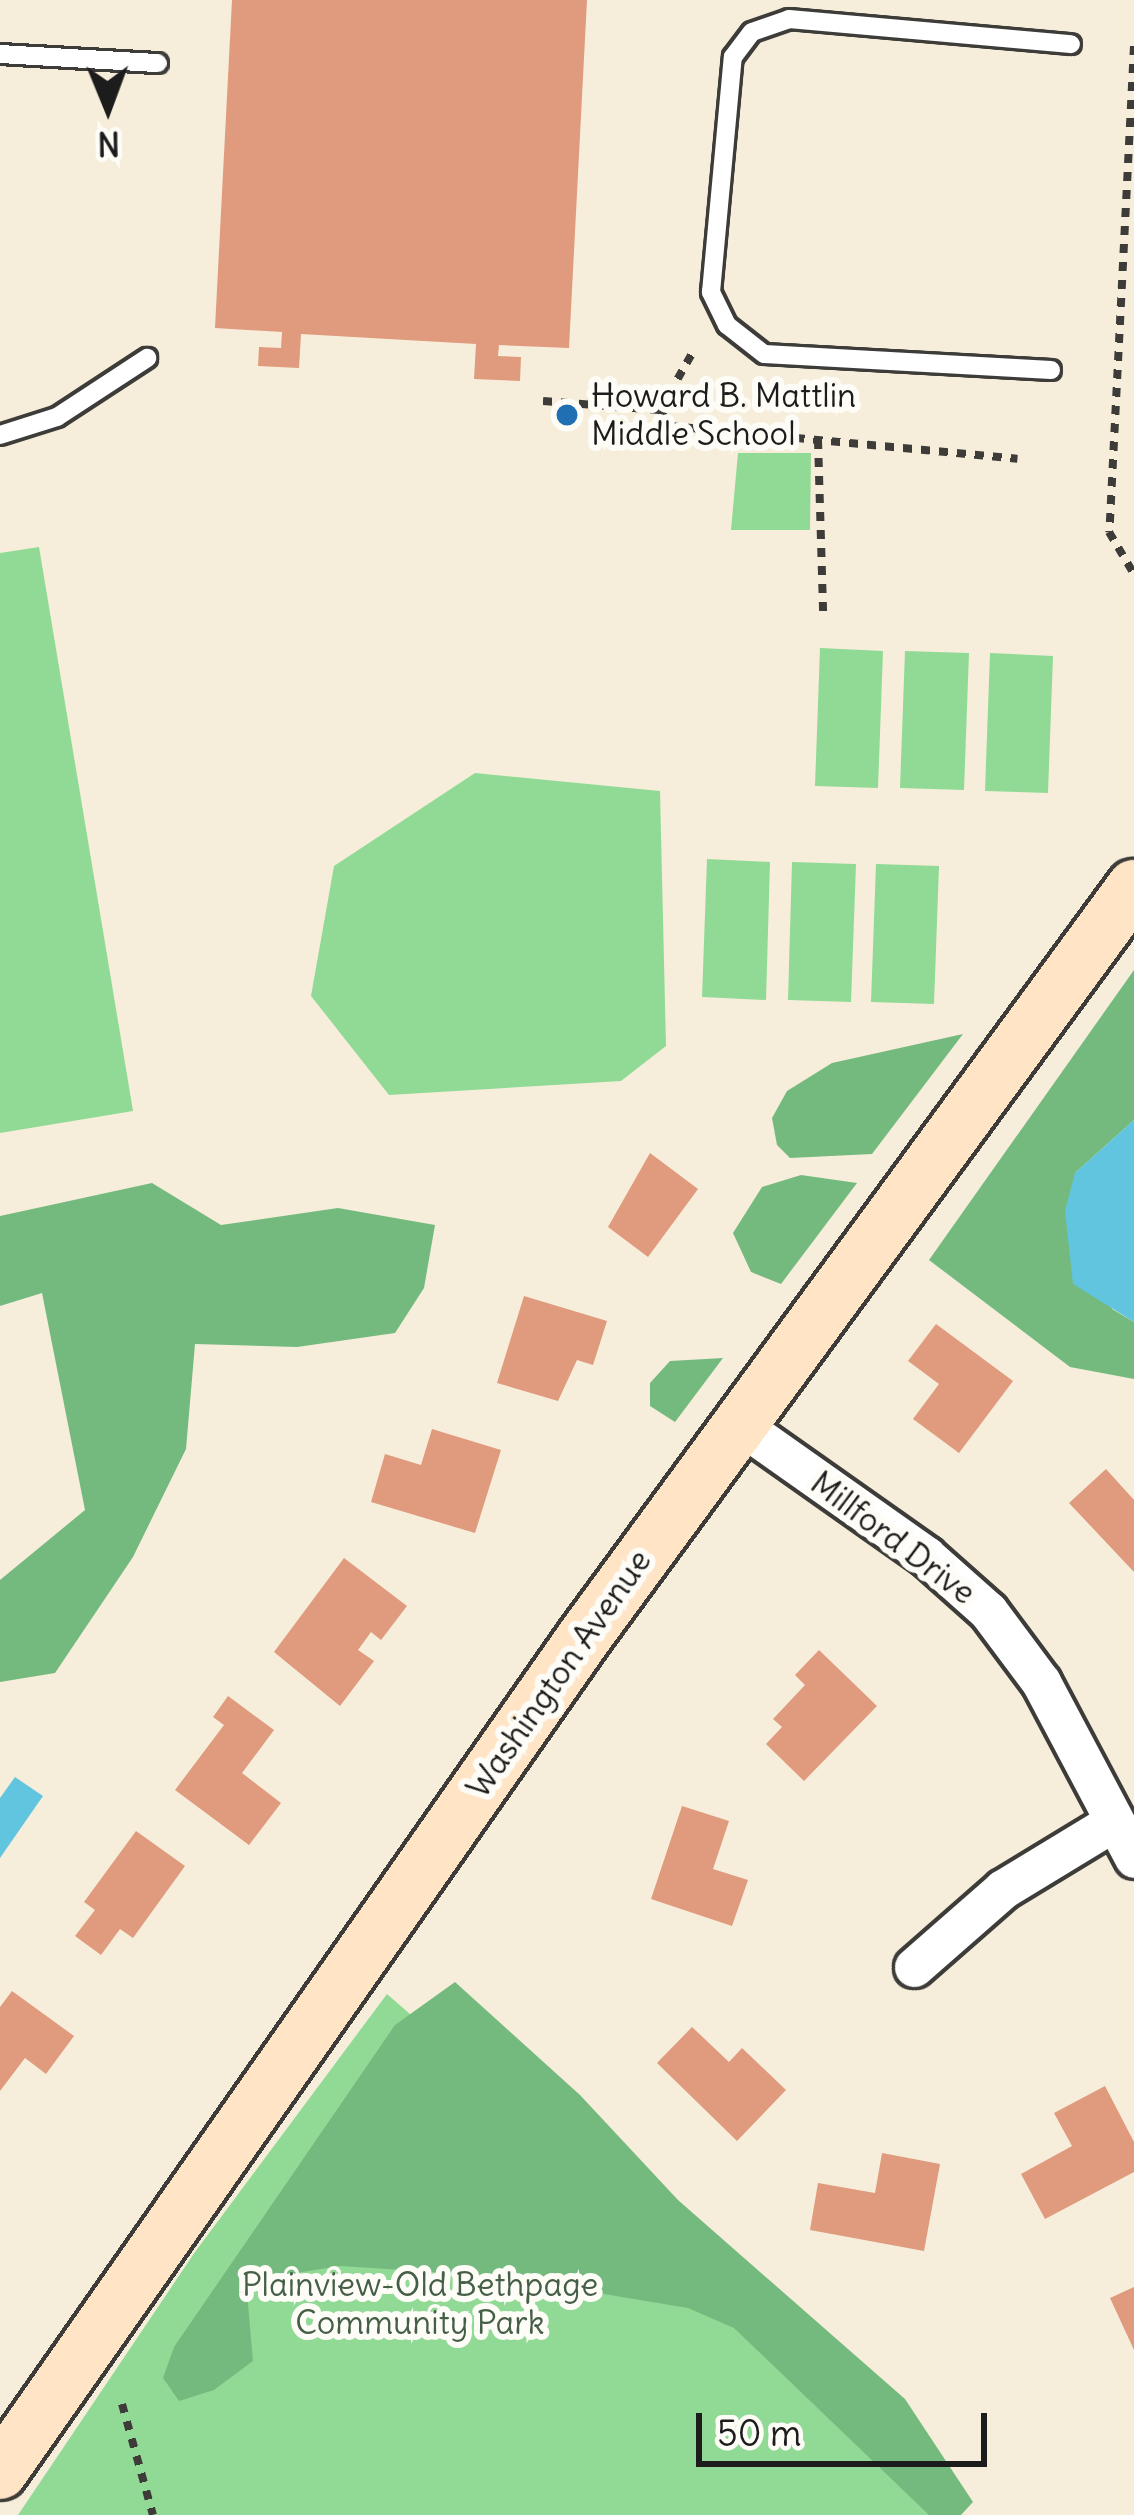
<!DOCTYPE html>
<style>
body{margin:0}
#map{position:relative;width:1134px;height:2515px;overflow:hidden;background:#f6eedb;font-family:Delius,sans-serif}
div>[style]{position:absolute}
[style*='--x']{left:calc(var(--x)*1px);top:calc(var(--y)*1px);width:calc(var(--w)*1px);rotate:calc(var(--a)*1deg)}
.green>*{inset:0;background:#91da95}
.forest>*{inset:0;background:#74ba7e}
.water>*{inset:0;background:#62c5e0}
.building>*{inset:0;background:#e09a7d}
.path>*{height:8px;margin-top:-4px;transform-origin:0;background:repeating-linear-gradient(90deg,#3d3c39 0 9px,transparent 0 18px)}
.roads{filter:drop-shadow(3px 0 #3d3c39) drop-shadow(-3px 0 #3d3c39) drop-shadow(0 3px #3d3c39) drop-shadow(0 -3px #3d3c39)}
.service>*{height:18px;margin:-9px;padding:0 9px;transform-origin:9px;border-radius:9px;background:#fff}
.minor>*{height:39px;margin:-19.5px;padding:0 19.5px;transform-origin:19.5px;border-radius:19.5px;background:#fff}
.secondary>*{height:54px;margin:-27px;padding:0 27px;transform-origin:27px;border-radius:27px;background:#ffe4c6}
.dots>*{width:33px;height:33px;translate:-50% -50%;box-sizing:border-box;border:6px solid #fdfcf7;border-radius:50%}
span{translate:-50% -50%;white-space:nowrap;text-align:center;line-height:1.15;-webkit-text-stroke:12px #fdfcf7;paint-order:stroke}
.poi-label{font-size:33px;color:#1c1c1c}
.left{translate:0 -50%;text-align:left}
.street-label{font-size:33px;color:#1c1c1c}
.park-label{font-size:33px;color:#455e46}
.north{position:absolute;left:48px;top:48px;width:120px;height:120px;-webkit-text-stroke:9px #fdfcf7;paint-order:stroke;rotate:179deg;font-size:33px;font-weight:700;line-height:48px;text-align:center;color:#1c1c1c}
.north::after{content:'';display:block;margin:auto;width:42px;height:54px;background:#1c1c1c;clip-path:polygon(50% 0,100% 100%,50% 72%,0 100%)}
.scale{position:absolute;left:696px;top:2413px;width:291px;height:54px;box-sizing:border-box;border:6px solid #1c1c1c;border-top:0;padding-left:15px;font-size:36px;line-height:42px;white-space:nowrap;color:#1c1c1c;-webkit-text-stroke:9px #fdfcf7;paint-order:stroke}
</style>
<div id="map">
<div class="green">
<div style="clip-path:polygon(738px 453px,811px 453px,810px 530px,731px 530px)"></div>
<div style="clip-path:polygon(39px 547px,133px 1111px,0 1133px,0 553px)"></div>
<div style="clip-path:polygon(820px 648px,883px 651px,878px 788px,815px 786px)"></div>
<div style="clip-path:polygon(905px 651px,969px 653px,964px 790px,900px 788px)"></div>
<div style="clip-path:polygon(990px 653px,1053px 656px,1048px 793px,985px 791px)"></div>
<div style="clip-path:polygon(475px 773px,660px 791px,666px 1046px,621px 1081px,389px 1095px,311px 996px,334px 866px)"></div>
<div style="clip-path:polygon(707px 859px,770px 862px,766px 1000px,702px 997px)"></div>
<div style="clip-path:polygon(792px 862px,856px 864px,851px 1002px,788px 1000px)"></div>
<div style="clip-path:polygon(876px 864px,939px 866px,934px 1004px,871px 1002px)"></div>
<div style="clip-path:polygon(387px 1994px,735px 2297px,958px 2515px,18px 2515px,195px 2252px)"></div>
</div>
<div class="forest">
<div style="clip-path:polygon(1134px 970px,1134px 1120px,1075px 1173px,1112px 1309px,1134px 1322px,1134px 1379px,1070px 1367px,929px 1260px)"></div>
<div style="clip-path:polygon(963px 1034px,872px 1154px,790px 1158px,777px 1145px,772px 1118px,787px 1091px,832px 1063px)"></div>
<div style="clip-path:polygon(801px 1175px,857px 1183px,781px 1284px,751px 1272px,733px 1233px,762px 1187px)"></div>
<div style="clip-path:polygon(152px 1183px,221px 1225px,338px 1208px,435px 1225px,424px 1288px,395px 1333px,297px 1347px,195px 1344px,186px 1449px,133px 1557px,55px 1673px,0 1682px,0 1580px,85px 1510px,42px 1293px,0 1306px,0 1216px)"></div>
<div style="clip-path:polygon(723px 1358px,675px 1422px,650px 1406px,650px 1383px,670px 1361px)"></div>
<div style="clip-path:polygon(455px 1982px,580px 2095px,678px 2200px,905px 2399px,973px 2502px,961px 2515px,929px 2515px,734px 2328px,688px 2308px,496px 2276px,340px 2266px,246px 2281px,253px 2361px,214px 2390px,179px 2401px,163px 2378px,174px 2347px,395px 2025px)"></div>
</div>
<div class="water">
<div style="clip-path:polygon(1134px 1120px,1134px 1322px,1073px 1284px,1065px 1211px,1075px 1173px)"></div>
<div style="clip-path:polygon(15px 1777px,43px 1796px,0 1858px,0 1798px)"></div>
</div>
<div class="building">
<div style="clip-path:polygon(232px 0,587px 0,569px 348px,499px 345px,498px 356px,521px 357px,520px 381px,474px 379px,476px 344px,301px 334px,299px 368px,258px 366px,259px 347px,281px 348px,282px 332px,215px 328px)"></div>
<div style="clip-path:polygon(650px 1153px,698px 1189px,648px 1257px,608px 1227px)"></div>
<div style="clip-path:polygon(524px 1296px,607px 1321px,593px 1365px,577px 1360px,558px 1401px,497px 1383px)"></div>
<div style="clip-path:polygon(936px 1324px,1013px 1381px,959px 1453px,913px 1419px,939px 1384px,908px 1361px)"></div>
<div style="clip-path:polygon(432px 1429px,501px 1450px,475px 1533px,371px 1502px,385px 1454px,421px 1465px)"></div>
<div style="clip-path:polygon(1106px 1469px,1134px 1500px,1134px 1572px,1069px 1503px)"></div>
<div style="clip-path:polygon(344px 1558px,407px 1606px,381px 1640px,371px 1632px,358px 1650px,374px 1661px,340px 1706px,274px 1652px)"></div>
<div style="clip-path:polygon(819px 1650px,877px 1706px,804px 1781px,766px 1744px,782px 1727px,773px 1719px,805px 1685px,795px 1675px)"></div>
<div style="clip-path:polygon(228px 1696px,274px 1730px,242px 1773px,281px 1803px,249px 1845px,175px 1790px,224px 1725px,213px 1717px)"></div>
<div style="clip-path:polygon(682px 1806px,729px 1821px,713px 1869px,748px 1880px,732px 1926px,651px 1899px)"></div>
<div style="clip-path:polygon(136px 1831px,185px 1866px,133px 1938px,120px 1929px,101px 1955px,75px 1936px,95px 1910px,84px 1902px)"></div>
<div style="clip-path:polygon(12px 1991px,74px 2036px,46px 2074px,25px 2058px,0 2091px,0 2007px)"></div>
<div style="clip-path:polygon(692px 2027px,729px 2062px,742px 2048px,786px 2090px,737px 2141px,657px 2063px)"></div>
<div style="clip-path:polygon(1105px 2086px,1134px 2142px,1134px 2172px,1045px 2219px,1021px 2174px,1072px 2146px,1054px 2113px)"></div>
<div style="clip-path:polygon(882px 2153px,940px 2164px,924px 2251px,810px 2230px,818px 2183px,875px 2193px)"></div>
<div style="clip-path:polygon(1134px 2287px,1134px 2350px,1110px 2298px)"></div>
</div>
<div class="path">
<div style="--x:1134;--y:46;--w:487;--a:92.9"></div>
<div style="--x:1109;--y:532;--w:49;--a:59.2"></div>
<div style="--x:543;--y:401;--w:117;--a:4.4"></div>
<div style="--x:660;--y:410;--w:19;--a:58"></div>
<div style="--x:670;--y:426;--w:349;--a:5.4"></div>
<div style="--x:660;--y:410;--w:69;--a:-60.5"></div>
<div style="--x:818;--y:440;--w:173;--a:88.3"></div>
<div style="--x:122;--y:2404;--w:115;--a:74.4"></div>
</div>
<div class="roads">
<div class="service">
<div style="--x:0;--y:54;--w:158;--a:3.3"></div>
<div style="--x:1051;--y:370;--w:287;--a:-176.8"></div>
<div style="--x:764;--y:354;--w:47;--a:-141.9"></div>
<div style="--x:727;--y:325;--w:37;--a:-116"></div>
<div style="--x:711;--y:292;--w:236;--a:-84.7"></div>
<div style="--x:733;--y:57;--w:31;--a:-53"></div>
<div style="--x:752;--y:32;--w:39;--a:-19"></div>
<div style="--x:789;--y:19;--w:283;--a:5.1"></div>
<div style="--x:0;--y:435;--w:60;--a:-17.5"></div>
<div style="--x:57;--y:417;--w:108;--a:-33.2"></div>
</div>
<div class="minor">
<div style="--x:739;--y:1424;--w:229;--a:35.2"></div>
<div style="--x:926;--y:1556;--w:83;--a:41.6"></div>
<div style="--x:988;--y:1611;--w:89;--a:53.3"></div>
<div style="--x:1041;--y:1682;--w:199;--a:62.1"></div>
<div style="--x:914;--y:1967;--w:118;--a:-41.2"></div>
<div style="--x:1003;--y:1889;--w:129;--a:-31.3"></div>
</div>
<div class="secondary">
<div style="--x:0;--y:2472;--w:1020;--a:-55.02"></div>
<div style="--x:585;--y:1636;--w:929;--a:-53.76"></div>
</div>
</div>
<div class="dots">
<div style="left:567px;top:415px;background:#1f6fb2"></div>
</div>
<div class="poi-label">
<span class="left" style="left:591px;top:415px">Howard B. Mattlin<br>Middle School</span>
</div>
<div class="street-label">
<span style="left:893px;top:1538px;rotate:37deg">Millford Drive</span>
<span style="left:559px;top:1674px;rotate:-55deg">Washington Avenue</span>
</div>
<div class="park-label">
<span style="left:420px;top:2304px">Plainview-Old Bethpage<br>Community Park</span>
</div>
<div class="north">N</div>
<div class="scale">50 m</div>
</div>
